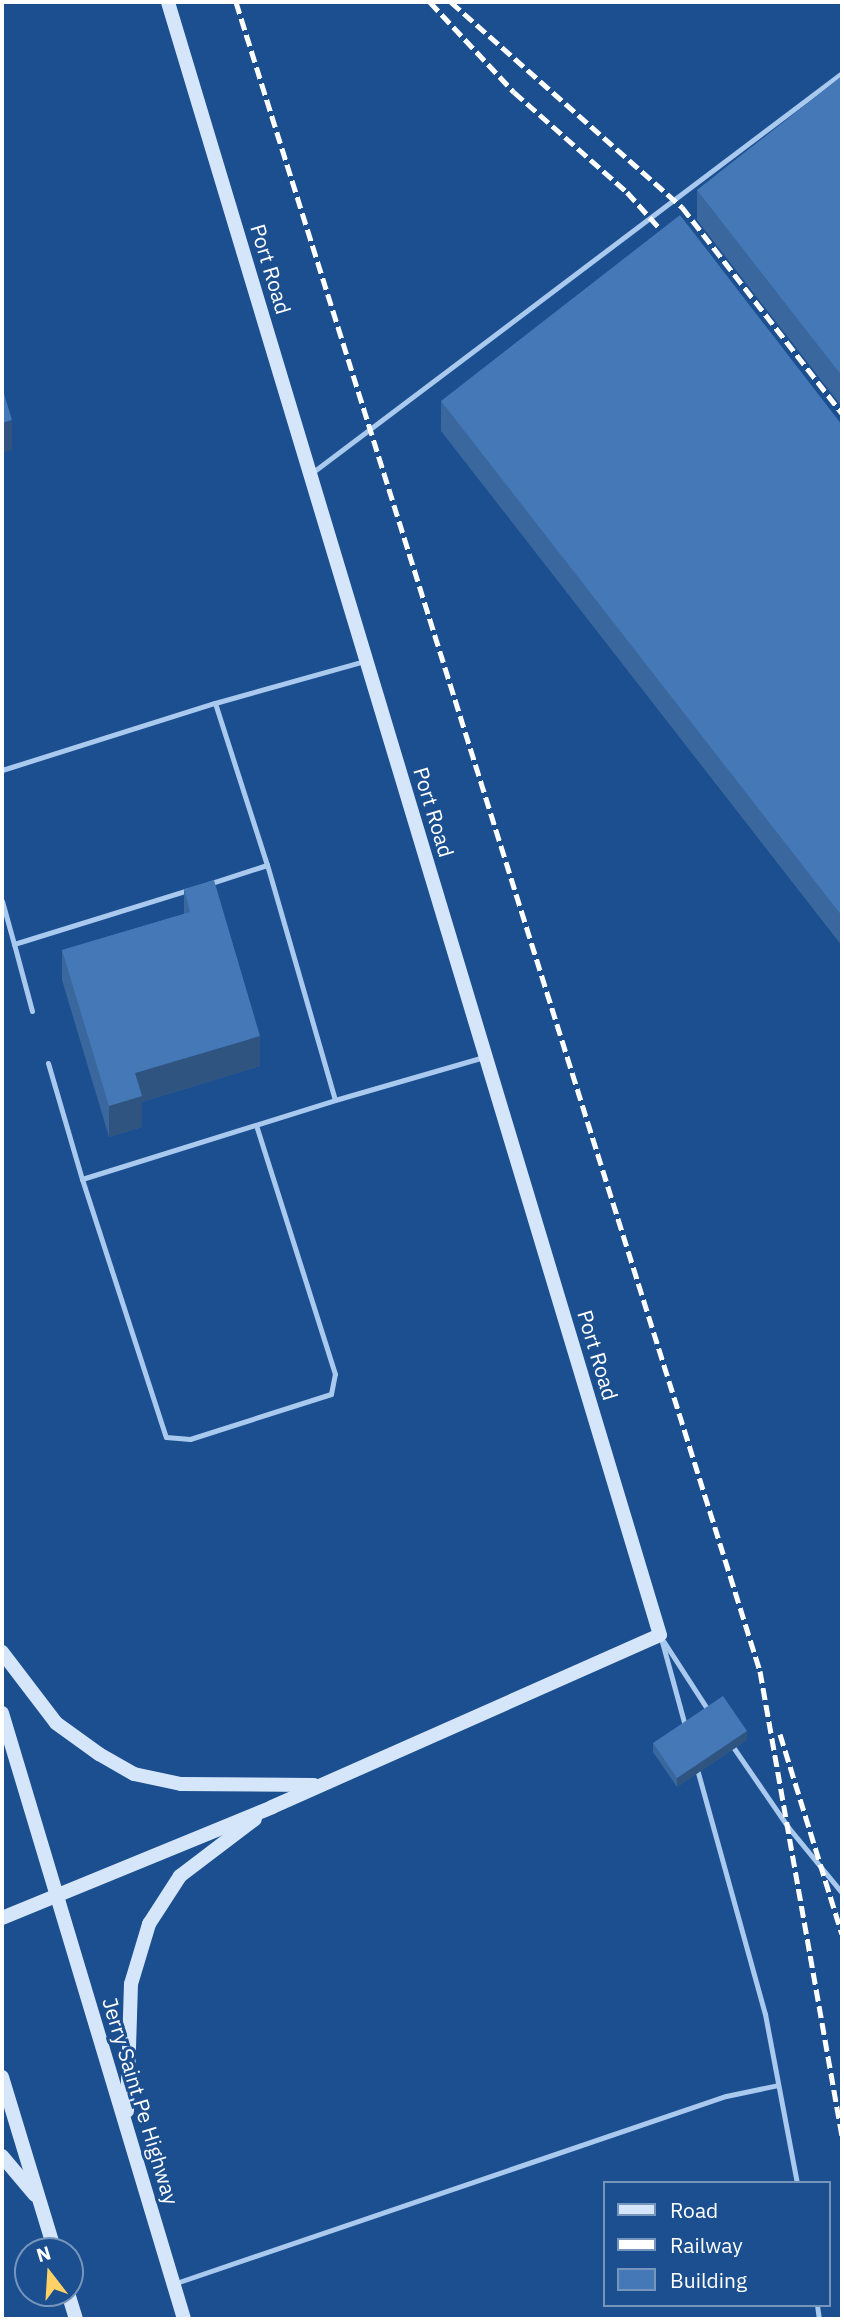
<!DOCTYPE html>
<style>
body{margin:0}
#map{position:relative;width:844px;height:2321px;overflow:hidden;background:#1b4f8f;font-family:"IBM Plex Sans",sans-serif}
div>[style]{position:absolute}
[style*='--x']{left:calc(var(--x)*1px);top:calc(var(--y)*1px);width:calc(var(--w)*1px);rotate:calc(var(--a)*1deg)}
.lane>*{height:5px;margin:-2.5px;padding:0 2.5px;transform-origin:2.5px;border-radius:2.5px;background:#a9c9ee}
.secondary>*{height:14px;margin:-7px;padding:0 7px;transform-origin:7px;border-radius:7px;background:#d6e6fa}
.rail>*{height:5px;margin-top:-2.5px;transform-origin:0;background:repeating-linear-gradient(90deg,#fff 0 12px,transparent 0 17px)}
.wall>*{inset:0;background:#3a679d}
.shaded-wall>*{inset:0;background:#305480}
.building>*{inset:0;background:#4478b7}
span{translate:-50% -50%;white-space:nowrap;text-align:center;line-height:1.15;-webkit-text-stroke:6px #1b4f8f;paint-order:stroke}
.street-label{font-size:21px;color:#fff}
.frame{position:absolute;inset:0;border:4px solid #fff;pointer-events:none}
.legend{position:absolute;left:603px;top:2181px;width:228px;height:126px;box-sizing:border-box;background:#1b4f8f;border:2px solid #7695bc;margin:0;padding:9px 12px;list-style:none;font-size:21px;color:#fff}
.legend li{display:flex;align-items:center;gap:14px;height:35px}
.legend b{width:35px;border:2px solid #7695bc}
.north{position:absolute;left:14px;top:2237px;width:70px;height:70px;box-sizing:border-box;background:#1b4f8f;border:2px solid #7695bc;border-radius:50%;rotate:343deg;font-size:19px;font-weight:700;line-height:28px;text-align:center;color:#fff}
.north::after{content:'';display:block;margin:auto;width:24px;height:32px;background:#ffd166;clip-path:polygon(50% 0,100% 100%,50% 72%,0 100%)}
</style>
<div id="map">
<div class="lane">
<div style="--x:313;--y:472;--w:663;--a:-37.03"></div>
<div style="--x:215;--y:703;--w:170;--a:72.2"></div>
<div style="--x:2;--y:770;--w:223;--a:-17.5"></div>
<div style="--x:215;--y:703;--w:155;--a:-15.7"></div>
<div style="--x:2;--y:901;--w:45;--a:74.4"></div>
<div style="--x:32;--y:1011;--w:69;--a:-105"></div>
<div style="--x:14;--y:944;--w:182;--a:-17.2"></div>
<div style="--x:48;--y:1063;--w:121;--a:73.7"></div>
<div style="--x:82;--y:1179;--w:265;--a:-17.3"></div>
<div style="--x:335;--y:1100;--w:245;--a:-106.1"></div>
<div style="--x:267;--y:865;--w:62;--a:162.1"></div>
<div style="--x:335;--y:1100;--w:155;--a:-16.1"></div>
<div style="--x:82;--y:1179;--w:271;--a:72"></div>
<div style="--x:166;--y:1437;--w:24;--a:5"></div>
<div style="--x:190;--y:1439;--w:148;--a:-17.7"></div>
<div style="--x:331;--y:1394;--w:20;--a:-79"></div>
<div style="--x:335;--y:1374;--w:261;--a:-107.6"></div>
<div style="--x:661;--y:1638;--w:91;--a:74.7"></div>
<div style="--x:664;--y:1642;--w:85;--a:57.1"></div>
<div style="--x:731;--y:1744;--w:101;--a:55.5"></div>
<div style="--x:788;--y:1827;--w:85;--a:50.7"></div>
<div style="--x:697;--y:1769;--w:254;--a:74.5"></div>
<div style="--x:765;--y:2014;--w:172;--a:79.3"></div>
<div style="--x:173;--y:2284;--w:584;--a:-18.78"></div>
<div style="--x:726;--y:2096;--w:53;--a:-11.9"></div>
<div style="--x:817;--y:2305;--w:14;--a:82"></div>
</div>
<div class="secondary">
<div style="--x:2;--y:1652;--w:89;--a:52.7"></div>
<div style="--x:56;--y:1723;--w:53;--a:35.8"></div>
<div style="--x:99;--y:1754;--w:40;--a:29.7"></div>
<div style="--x:134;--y:1774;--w:48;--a:12"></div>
<div style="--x:181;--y:1784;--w:133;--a:0.4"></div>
<div style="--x:2;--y:1713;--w:633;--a:73.28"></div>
<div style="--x:2;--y:1918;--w:292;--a:-22.3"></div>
<div style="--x:272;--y:1807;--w:424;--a:-23.9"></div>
<div style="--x:660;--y:1635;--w:1706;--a:-106.77"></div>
<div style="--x:2;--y:2077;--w:182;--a:73.1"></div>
<div style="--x:127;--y:2111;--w:127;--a:-88.2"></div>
<div style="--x:131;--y:1984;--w:63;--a:-73.3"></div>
<div style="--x:149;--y:1924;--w:57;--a:-57.1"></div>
<div style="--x:180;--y:1876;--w:94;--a:-37.2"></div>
<div style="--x:2;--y:2156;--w:51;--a:49.8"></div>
<div style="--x:68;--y:2293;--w:27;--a:73"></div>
</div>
<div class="rail">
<div style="--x:236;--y:2;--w:1749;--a:72.57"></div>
<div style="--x:760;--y:1671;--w:474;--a:80"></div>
<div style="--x:430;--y:2;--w:123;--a:47"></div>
<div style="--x:514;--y:92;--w:151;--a:41.5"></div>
<div style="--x:627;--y:192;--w:64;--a:48.1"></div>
<div style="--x:451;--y:2;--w:309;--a:41.6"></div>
<div style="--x:682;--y:207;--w:261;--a:52.2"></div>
<div style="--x:780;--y:1734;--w:209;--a:72.8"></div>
</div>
<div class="wall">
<div style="clip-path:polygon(842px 76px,842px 407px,697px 220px,697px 190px)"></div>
<div style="clip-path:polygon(441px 401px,842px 425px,842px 946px,441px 431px)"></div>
<div style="clip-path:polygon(184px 889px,260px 1066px,142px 1102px,142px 1127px,109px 1137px,62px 980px,62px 950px,184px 914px)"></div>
<div style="clip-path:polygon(747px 1740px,677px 1787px,653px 1752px,653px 1743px)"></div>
</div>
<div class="shaded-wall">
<div style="clip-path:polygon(12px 420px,12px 450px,2px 453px,2px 423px)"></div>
<div style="clip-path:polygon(260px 1036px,260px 1066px,142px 1102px,142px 1127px,109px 1137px,109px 1106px,135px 1073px)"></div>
<div style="clip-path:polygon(747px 1731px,747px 1740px,677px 1787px,677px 1778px)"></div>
</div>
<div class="building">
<div style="clip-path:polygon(842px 76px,842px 376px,697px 190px)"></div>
<div style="clip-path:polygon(680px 215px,842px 425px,842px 916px,441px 401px)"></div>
<div style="clip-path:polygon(2px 387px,12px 420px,2px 423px)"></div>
<div style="clip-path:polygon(214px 880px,260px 1036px,135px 1073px,142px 1096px,109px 1106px,62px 950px,190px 912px,184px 889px)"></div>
<div style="clip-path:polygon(723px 1696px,747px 1731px,677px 1778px,653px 1743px)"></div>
</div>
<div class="street-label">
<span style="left:271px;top:269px;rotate:73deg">Port Road</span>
<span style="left:434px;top:812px;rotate:73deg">Port Road</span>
<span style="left:598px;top:1355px;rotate:73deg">Port Road</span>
<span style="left:141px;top:2101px;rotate:73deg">Jerry Saint Pe Highway</span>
</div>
<div class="frame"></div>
<ul class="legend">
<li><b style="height:9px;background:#d6e6fa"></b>Road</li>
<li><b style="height:9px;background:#fff"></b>Railway</li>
<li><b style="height:19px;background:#4478b7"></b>Building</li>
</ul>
<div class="north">N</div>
</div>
